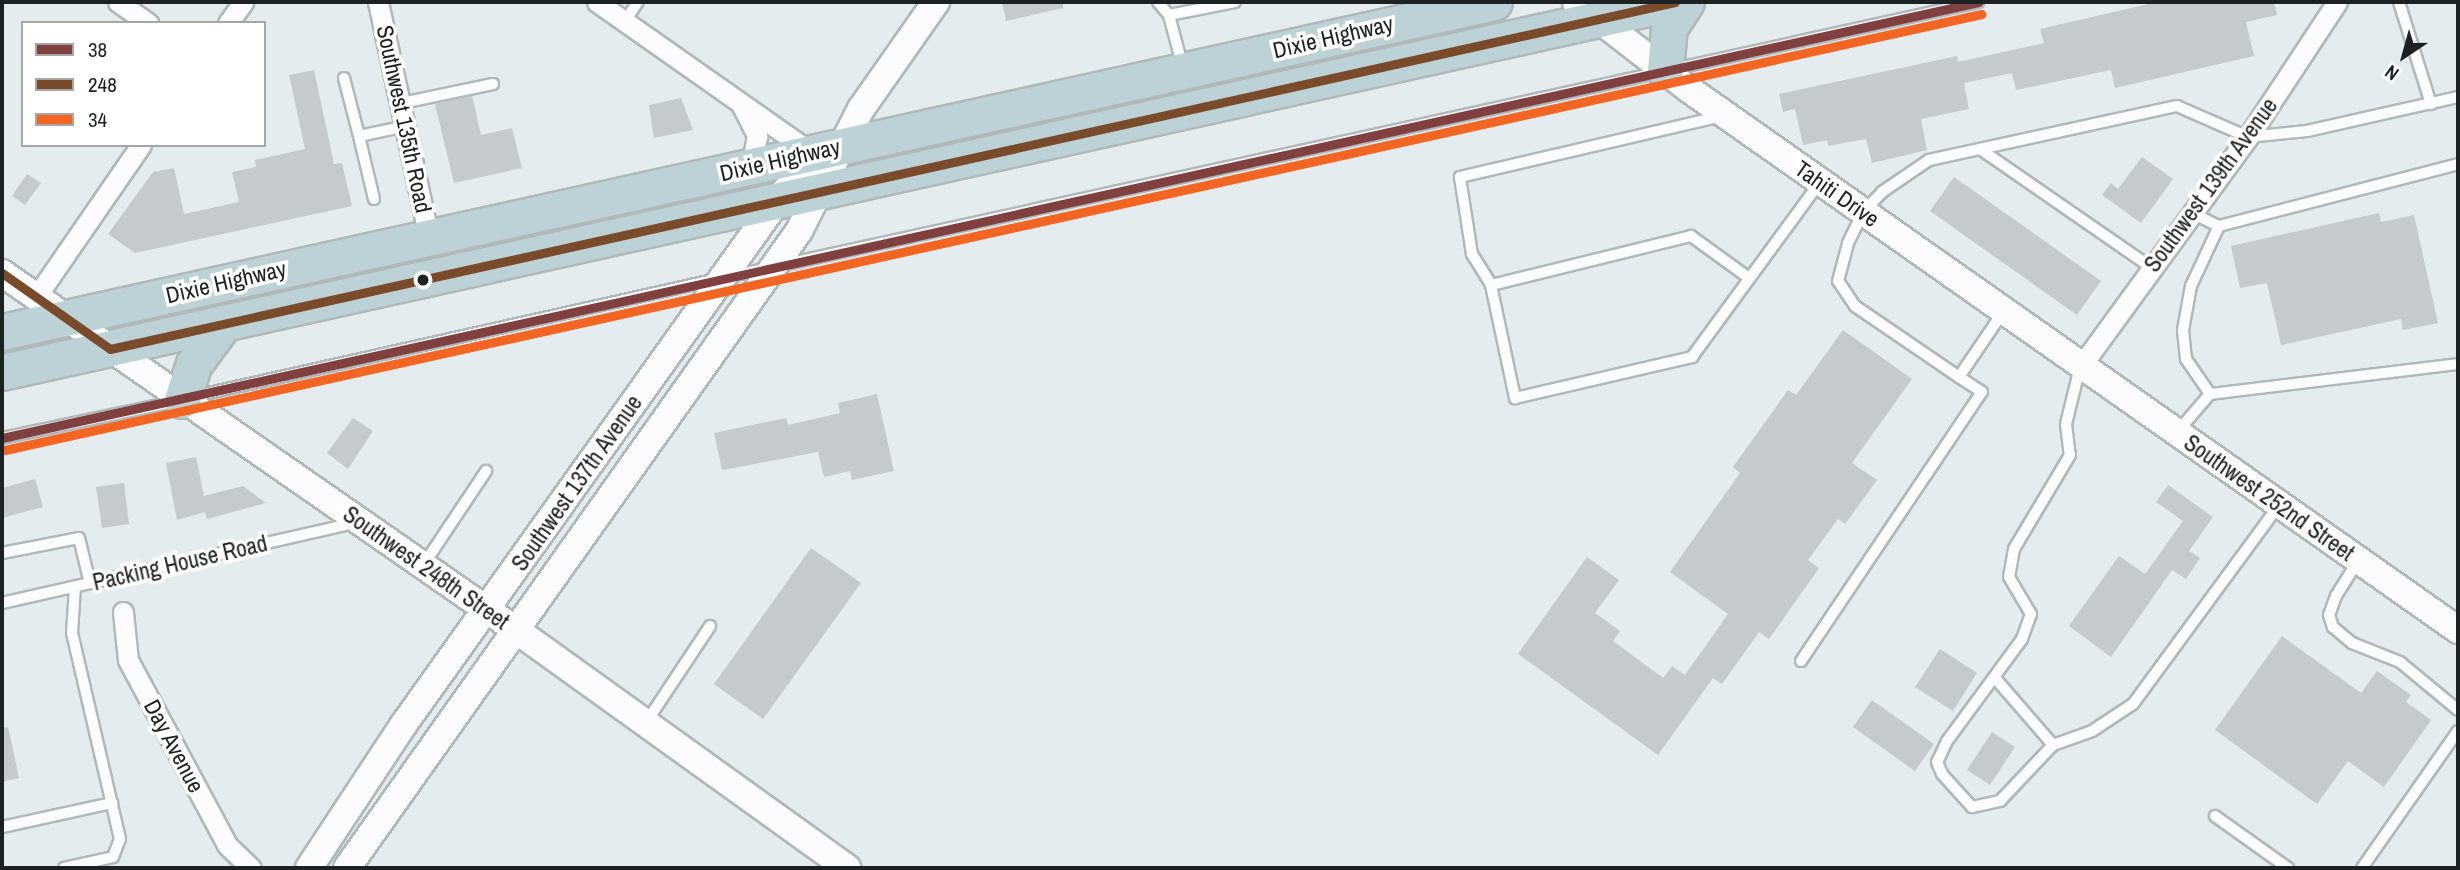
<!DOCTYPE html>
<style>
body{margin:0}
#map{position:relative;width:2460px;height:870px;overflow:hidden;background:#e4ecef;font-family:"Archivo Narrow",sans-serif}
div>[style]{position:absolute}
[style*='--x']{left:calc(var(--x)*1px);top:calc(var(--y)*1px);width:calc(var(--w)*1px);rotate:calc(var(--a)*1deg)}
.building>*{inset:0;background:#c4cacd}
.roads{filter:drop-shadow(2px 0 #b1b8ba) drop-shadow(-2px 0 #b1b8ba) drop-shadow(0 2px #b1b8ba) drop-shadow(0 -2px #b1b8ba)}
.lane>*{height:10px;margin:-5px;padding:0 5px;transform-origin:5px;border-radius:5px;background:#fbfcfd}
.street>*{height:19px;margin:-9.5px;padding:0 9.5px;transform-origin:9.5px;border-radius:9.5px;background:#fbfcfd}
.secondary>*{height:26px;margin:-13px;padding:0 13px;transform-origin:13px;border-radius:13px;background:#fbfcfd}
.highway>*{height:35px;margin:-17.5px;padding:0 17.5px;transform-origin:17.5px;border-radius:17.5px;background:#bcd2d7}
.bus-1>*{height:9px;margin:-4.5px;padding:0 4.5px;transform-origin:4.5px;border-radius:4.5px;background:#804040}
.bus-2>*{height:9px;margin:-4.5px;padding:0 4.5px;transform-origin:4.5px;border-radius:4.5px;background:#7a4b2a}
.bus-3>*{height:9px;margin:-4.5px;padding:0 4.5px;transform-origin:4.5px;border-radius:4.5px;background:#f26522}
.dots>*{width:19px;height:19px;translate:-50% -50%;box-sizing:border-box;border:4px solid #fff;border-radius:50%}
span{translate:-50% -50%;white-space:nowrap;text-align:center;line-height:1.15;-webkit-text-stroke:7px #fff;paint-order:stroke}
.street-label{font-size:23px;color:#1c2123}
.frame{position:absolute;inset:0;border:4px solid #1c2123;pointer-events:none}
.legend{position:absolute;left:21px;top:21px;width:245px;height:126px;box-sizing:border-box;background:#fff;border:2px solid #a4a6a7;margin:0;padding:9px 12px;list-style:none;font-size:21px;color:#1c2123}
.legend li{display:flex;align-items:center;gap:14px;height:35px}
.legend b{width:35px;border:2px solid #a4a6a7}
.north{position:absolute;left:2369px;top:21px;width:70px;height:70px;-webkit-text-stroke:5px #fff;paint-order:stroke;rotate:216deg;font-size:19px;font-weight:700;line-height:28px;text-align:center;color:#1c2123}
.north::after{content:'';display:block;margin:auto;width:24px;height:32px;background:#1c2123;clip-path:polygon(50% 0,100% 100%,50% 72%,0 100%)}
</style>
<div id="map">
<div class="building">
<div style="clip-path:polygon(1002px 2px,1063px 2px,1063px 8px,1006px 21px)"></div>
<div style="clip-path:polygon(2157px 2px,2274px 2px,2277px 15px,2246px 22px,2254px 56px,2115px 88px,2111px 70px,2016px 90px,2012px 73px,1964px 83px,1969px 109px,1921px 119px,1927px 150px,1872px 163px,1866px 139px,1828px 146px,1827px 140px,1803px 145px,1795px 109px,1783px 112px,1779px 94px,1957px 56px,1958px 62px,2044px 43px,2040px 29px)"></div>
<div style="clip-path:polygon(314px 70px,334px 164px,342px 163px,352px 206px,135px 253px,108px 234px,153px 172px,174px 168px,184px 214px,239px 202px,232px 172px,256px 167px,255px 160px,305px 149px,289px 75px)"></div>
<div style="clip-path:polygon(472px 96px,481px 135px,512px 128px,522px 168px,454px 183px,435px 104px)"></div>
<div style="clip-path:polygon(681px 98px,693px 130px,654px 138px,649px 105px)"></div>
<div style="clip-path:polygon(2142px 157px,2173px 179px,2141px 223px,2102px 195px,2111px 183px,2118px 189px)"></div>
<div style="clip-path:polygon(27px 174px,41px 183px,25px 205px,12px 196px)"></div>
<div style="clip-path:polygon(1954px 177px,2101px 281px,2077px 315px,1930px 211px)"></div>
<div style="clip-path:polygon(2379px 213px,2381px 222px,2414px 215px,2438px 323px,2403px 330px,2401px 319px,2281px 345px,2267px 283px,2240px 288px,2231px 246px)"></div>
<div style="clip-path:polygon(1843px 330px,1912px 379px,1852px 463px,1877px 480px,1845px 524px,1838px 519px,1808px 560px,1819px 568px,1769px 639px,1759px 632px,1722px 684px,1713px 678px,1658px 755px,1518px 654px,1587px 557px,1619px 580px,1595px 613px,1620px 631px,1613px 641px,1663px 678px,1672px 666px,1685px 675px,1728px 614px,1670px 572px,1740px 473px,1733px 467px,1788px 390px,1796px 395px)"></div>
<div style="clip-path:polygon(877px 394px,894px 471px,852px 480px,850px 471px,824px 477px,818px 452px,722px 470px,714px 433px,786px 418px,788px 425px,840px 413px,838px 403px)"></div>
<div style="clip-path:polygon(353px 418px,373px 431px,348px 469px,327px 453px)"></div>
<div style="clip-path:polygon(196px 457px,204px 496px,243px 486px,266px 503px,207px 519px,205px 512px,177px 520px,166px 463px)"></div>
<div style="clip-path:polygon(35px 479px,43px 507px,2px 518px,2px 488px)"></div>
<div style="clip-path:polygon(124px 483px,129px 524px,102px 528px,96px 487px)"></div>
<div style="clip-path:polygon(2168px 485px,2213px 517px,2189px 551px,2200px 558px,2186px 579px,2172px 570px,2111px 657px,2069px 626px,2119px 556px,2145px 574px,2163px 549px,2183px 521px,2156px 502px)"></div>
<div style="clip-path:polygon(811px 548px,861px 583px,763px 719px,714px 684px)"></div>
<div style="clip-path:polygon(2282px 636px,2361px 693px,2377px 671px,2411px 695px,2406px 702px,2431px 720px,2384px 787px,2348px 761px,2317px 804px,2215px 730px)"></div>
<div style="clip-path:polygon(1940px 649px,1977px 673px,1953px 711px,1915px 687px)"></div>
<div style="clip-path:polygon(1872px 700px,1934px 744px,1915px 771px,1853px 727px)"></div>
<div style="clip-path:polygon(8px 727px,19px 778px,2px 782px,2px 728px)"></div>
<div style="clip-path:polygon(1992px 732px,2015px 747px,1990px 785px,1967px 770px)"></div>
</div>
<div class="roads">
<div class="lane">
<div style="--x:1158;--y:2;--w:17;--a:50"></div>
<div style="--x:2399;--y:2;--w:107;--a:72.6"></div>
<div style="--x:625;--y:21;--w:23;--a:-56"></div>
<div style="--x:1182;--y:64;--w:51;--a:-104.9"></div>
<div style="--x:1169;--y:15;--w:67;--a:-11.1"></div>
<div style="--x:344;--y:78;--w:60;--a:75.5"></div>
<div style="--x:402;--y:103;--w:93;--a:-11.8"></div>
<div style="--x:1980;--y:149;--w:209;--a:34.7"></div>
<div style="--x:374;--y:199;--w:65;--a:-103.4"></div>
<div style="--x:359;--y:136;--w:49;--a:-11.8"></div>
<div style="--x:2192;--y:213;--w:30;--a:26"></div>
<div style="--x:2219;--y:226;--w:247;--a:-14.5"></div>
<div style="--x:782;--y:265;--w:1225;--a:-12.4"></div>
<div style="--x:731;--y:276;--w:34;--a:-12"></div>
<div style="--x:1749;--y:278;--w:72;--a:-144.1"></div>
<div style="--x:1691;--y:236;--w:206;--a:166.2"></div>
<div style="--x:1491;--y:285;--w:116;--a:78"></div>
<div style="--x:1515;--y:398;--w:182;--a:-13"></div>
<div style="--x:1692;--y:357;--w:217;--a:-53.8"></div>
<div style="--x:1492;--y:286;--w:38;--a:-122"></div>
<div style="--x:1472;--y:254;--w:78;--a:-98.9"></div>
<div style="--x:1460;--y:177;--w:269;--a:-13.1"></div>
<div style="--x:2080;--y:367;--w:59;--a:103.8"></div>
<div style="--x:2066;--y:424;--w:31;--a:83"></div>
<div style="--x:2070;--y:455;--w:109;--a:120.8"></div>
<div style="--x:2014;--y:549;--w:28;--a:100"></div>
<div style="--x:2009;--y:577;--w:43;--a:59.3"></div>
<div style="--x:2031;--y:614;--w:27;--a:110"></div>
<div style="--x:2022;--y:639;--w:127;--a:126.3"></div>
<div style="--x:1947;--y:741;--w:23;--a:115"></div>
<div style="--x:1937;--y:762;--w:13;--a:67"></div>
<div style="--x:1942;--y:774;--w:45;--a:47.7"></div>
<div style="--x:1972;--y:807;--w:29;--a:-12"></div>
<div style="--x:2000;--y:801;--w:77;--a:-46.6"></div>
<div style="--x:2053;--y:745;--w:41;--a:-19.7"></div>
<div style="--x:2092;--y:731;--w:49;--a:-33.4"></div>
<div style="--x:2133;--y:704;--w:247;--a:-53.7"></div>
<div style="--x:1959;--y:377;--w:126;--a:-145.7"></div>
<div style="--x:1855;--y:306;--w:30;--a:-124"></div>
<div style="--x:1838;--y:281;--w:39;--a:-75"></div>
<div style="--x:1848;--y:243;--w:34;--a:-64"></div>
<div style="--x:1863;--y:212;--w:28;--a:-46"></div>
<div style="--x:1882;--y:192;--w:57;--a:-34.2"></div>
<div style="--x:1929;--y:160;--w:254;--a:-12.3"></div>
<div style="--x:2177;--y:106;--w:77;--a:23.6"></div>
<div style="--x:2248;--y:137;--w:59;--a:-5.8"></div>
<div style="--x:2307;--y:131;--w:155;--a:-12.7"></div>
<div style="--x:2210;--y:394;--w:42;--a:-124.4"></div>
<div style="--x:2186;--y:359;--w:29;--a:-96"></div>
<div style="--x:2183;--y:330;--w:45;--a:-79.7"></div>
<div style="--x:2191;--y:286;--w:66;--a:-65"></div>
<div style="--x:191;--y:397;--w:535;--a:-12.63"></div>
<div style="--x:2179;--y:430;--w:48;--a:-49.3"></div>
<div style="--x:2210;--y:394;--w:250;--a:-6.9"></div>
<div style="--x:2;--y:438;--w:179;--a:-11.9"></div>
<div style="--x:2;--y:553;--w:78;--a:-11"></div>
<div style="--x:79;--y:538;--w:46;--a:76.3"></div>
<div style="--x:2358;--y:561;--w:41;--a:122.2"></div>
<div style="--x:2336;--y:596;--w:20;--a:110"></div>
<div style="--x:2329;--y:615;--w:13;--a:72"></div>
<div style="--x:2333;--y:627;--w:25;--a:40"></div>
<div style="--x:2352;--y:643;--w:52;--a:21.6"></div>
<div style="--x:2400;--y:662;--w:75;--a:39.6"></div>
<div style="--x:424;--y:564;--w:112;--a:-56.3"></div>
<div style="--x:2;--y:603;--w:362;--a:-12.8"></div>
<div style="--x:1801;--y:661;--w:324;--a:-56.1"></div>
<div style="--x:1982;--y:392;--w:27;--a:-147"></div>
<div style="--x:1959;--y:377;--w:78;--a:-55.9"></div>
<div style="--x:1995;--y:678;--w:89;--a:49.1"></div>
<div style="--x:647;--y:721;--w:114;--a:-56.4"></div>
<div style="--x:2215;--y:816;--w:90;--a:35.5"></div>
<div style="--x:2;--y:827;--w:113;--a:-12.3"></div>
<div style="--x:64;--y:868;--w:50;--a:-12.7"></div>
<div style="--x:113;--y:857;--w:19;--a:-69"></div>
<div style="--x:120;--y:839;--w:212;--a:-103.1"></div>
<div style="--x:72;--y:633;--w:46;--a:-86.3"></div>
<div style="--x:2362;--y:868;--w:167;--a:-55"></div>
</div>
<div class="street">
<div style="--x:118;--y:2;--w:37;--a:35"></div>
<div style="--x:378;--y:2;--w:240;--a:77.8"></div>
<div style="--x:597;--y:2;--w:264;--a:35.1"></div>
<div style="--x:228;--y:23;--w:26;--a:-54"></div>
<div style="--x:742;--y:106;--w:34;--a:63"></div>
<div style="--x:757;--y:136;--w:31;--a:101"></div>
<div style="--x:36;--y:297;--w:185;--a:-55.4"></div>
<div style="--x:2081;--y:366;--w:283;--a:-53.9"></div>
<div style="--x:2248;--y:137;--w:162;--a:-56.6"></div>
<div style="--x:123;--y:612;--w:48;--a:84.1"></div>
<div style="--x:128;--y:660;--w:210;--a:61.8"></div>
<div style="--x:227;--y:845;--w:33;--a:44"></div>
</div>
<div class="secondary">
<div style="--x:1576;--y:2;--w:144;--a:37.7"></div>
<div style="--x:1690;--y:90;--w:939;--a:35.11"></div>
<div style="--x:2;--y:273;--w:626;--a:34.78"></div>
<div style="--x:516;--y:630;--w:408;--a:35.7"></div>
<div style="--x:309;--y:868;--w:173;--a:-56.6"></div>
<div style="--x:404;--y:724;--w:644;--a:-54.48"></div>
<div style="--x:778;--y:200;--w:66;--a:-51.7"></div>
<div style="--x:347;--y:868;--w:781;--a:-54.64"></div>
<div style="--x:799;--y:231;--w:137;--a:-63.1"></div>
<div style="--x:861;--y:109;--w:131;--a:-55"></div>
</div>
<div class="highway">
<div style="--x:1665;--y:70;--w:42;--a:-84.6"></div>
<div style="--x:1669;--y:28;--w:31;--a:-57"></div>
<div style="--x:2;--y:332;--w:1528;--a:-12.47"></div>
<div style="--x:2;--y:372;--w:1713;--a:-12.47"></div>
<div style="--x:182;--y:400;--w:38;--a:-72"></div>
<div style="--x:194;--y:364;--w:51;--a:-53.8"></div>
</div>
</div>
<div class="bus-1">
<div style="--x:2;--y:438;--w:2024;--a:-12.44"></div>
</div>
<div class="bus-2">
<div style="--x:2;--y:273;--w:132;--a:35.1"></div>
<div style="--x:110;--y:349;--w:1603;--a:-12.5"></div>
</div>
<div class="bus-3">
<div style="--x:5;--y:450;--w:2024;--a:-12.44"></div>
</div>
<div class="dots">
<div style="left:423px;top:280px;background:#1c2123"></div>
</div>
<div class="street-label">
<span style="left:1333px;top:37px;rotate:-13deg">Dixie Highway</span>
<span style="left:404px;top:119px;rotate:78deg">Southwest 135th Road</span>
<span style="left:780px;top:160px;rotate:-13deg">Dixie Highway</span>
<span style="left:2211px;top:185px;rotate:-54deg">Southwest 139th Avenue</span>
<span style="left:1837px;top:194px;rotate:35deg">Tahiti Drive</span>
<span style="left:226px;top:282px;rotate:-13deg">Dixie Highway</span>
<span style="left:577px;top:483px;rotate:-55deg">Southwest 137th Avenue</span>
<span style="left:2269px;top:498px;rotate:35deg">Southwest 252nd Street</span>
<span style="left:180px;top:563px;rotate:-13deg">Packing House Road</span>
<span style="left:426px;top:568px;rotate:35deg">Southwest 248th Street</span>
<span style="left:174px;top:746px;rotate:62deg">Day Avenue</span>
</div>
<div class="frame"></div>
<ul class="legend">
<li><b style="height:9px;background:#804040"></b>38</li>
<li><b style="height:9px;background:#7a4b2a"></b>248</li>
<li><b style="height:9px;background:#f26522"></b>34</li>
</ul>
<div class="north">N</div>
</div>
